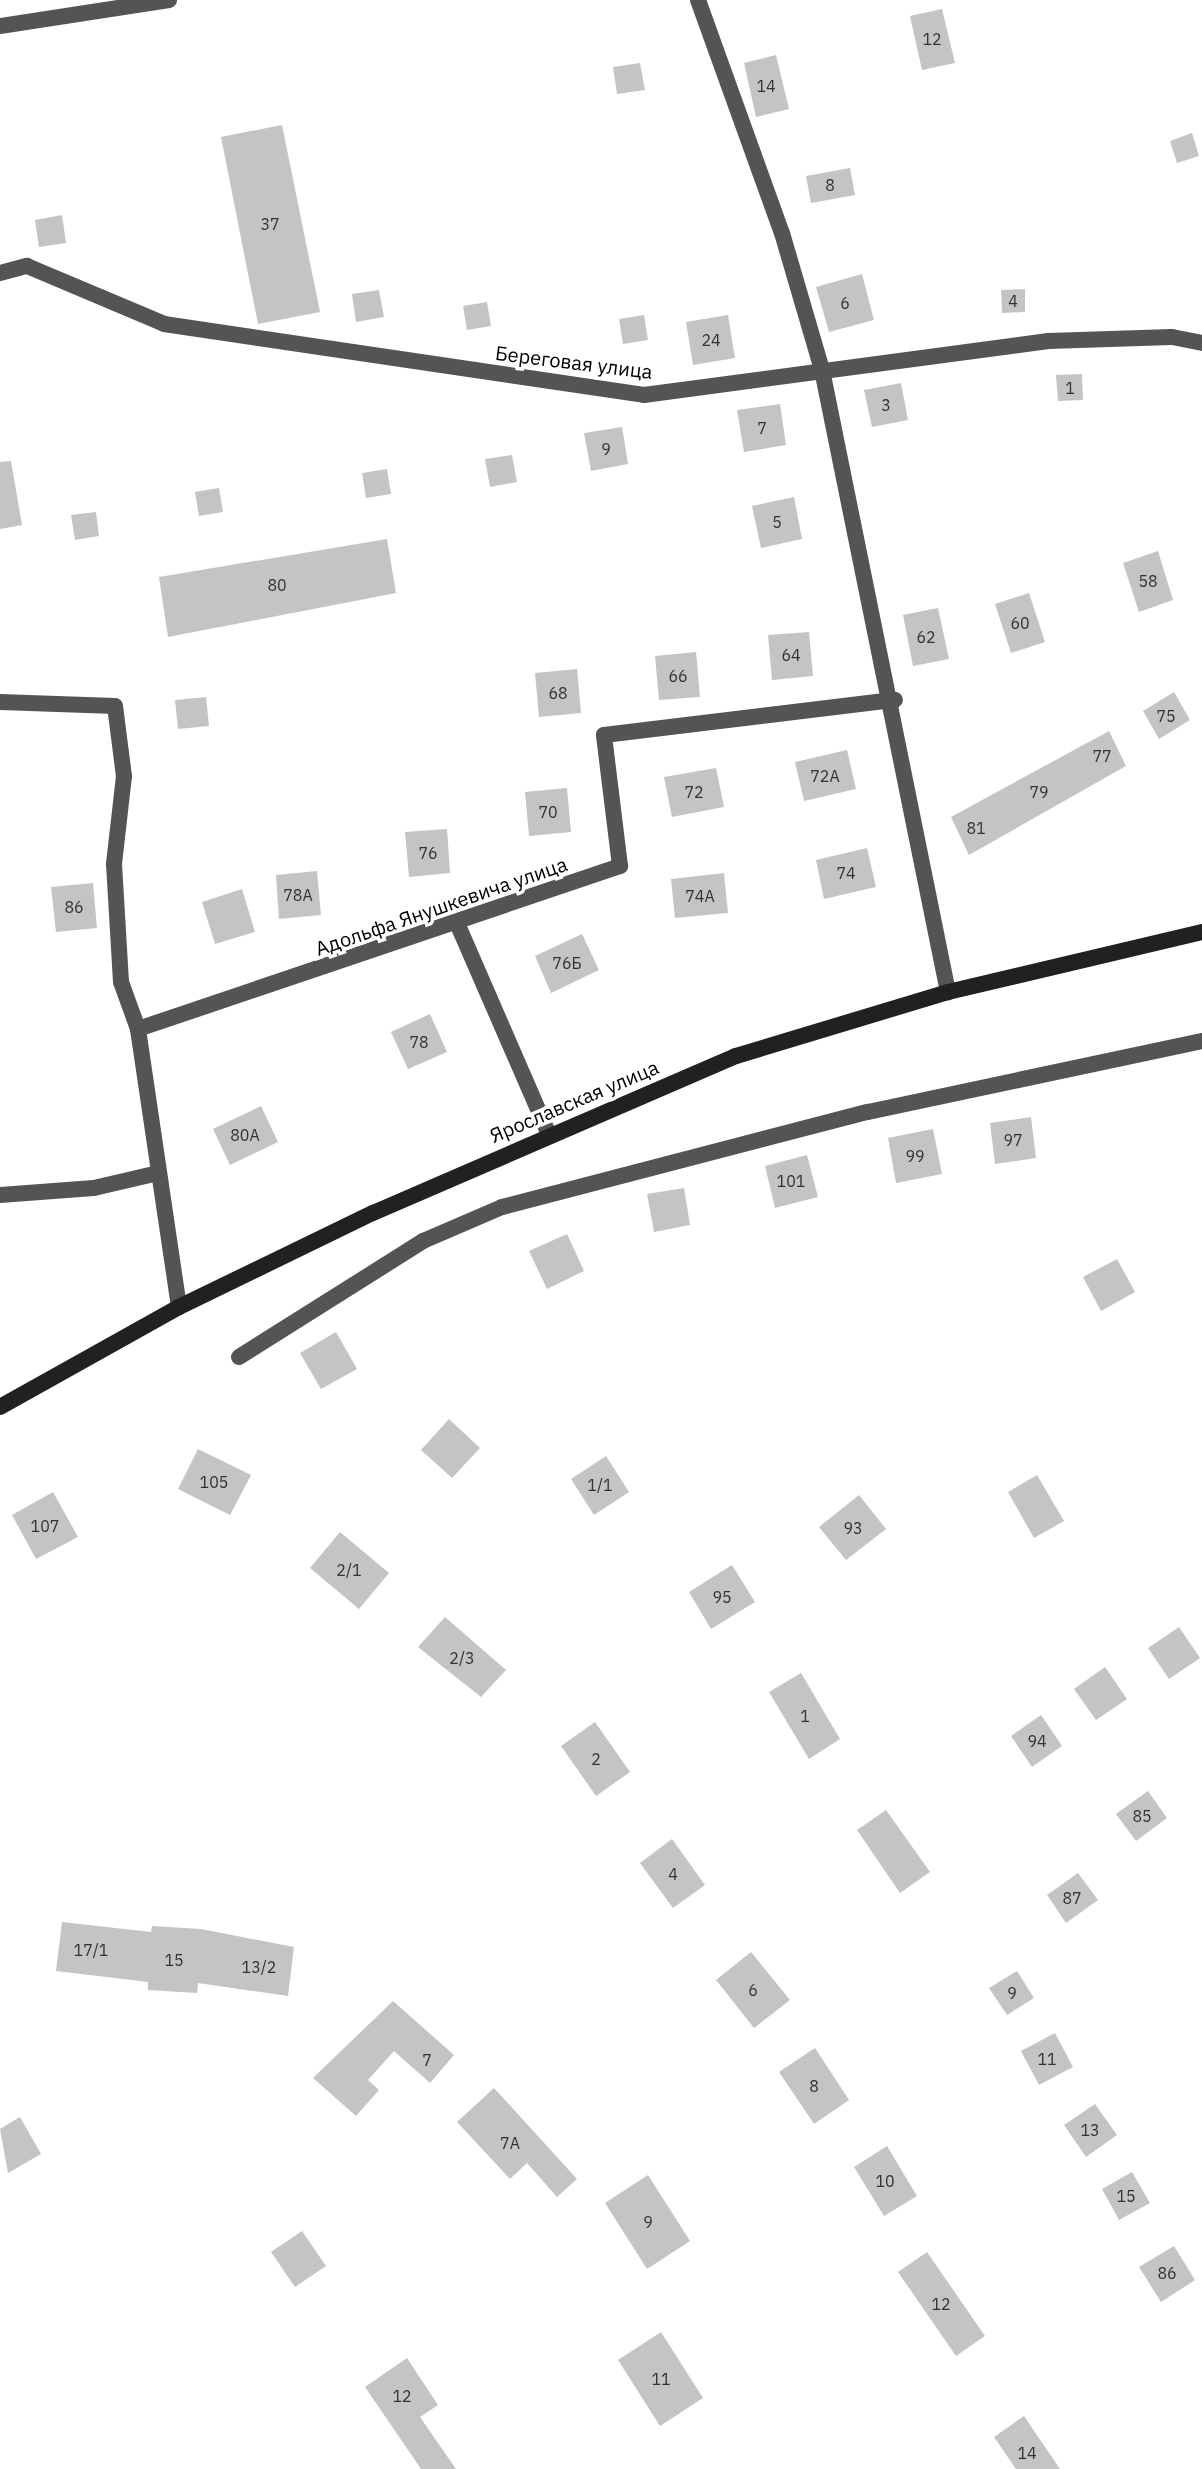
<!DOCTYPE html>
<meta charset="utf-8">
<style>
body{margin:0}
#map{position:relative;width:1202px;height:2469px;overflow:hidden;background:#fff;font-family:"IBM Plex Sans",sans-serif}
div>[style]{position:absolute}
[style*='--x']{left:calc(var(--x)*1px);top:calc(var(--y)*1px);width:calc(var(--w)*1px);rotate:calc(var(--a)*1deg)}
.building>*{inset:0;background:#c4c4c4}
.minor>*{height:16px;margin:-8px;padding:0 8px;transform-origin:8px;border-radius:8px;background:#545454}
.secondary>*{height:16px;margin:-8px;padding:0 8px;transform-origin:8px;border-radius:8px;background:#212121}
span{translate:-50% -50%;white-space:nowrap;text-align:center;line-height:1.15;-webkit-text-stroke:7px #fff;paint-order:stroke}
.number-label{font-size:16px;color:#313131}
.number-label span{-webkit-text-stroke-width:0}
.street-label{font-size:20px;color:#000}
</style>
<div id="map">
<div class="building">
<div style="clip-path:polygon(942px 9px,955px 63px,922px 70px,910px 16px)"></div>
<div style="clip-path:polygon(776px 55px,789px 109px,756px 117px,744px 63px)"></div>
<div style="clip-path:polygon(640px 63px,645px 90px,617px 94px,613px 67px)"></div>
<div style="clip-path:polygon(282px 125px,320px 312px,258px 324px,221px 137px)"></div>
<div style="clip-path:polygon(1192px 133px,1199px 156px,1177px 163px,1170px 141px)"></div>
<div style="clip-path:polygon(850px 168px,855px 195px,811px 203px,806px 176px)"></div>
<div style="clip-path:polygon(62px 215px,66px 243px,39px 247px,35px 220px)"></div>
<div style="clip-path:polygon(862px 274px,874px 320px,829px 332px,816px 287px)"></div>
<div style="clip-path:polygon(1025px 289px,1025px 312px,1002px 313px,1001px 290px)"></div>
<div style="clip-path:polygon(379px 290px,384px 317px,356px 322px,352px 294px)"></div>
<div style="clip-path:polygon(487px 302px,491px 326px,467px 330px,463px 306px)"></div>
<div style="clip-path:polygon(644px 315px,648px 340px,623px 344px,619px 319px)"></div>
<div style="clip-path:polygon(728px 315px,735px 358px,693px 365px,686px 322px)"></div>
<div style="clip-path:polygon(1082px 374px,1083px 400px,1058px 401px,1056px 375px)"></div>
<div style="clip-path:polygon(901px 383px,908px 420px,872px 427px,864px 390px)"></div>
<div style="clip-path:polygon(780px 404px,786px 445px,744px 452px,737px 410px)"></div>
<div style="clip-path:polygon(622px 427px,628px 464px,591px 471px,584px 433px)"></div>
<div style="clip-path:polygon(512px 455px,517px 482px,490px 487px,485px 459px)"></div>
<div style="clip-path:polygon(11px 461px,22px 525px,0 529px,0 462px)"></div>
<div style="clip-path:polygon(387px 469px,391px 494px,366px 498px,362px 473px)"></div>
<div style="clip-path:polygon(219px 488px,223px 512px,199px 516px,195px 492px)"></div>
<div style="clip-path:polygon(794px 497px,802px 539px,761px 548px,752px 506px)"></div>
<div style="clip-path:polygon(96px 512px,99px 536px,75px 540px,71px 515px)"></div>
<div style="clip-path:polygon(387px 539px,396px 593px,168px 637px,159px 577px)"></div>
<div style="clip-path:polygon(1158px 551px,1173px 600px,1139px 612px,1123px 563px)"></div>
<div style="clip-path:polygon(1029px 593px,1045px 642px,1011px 653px,995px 604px)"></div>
<div style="clip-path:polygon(938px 608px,949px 659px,913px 666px,903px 615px)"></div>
<div style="clip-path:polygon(809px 632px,813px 676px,772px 680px,768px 635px)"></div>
<div style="clip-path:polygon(696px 652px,700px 697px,659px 700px,655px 656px)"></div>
<div style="clip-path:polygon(577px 669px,581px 713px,539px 717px,535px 673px)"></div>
<div style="clip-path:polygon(1174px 692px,1190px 720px,1159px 739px,1143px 711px)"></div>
<div style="clip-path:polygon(206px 697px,209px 726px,178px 729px,175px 700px)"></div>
<div style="clip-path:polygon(1109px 731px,1126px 766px,969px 855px,951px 817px)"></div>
<div style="clip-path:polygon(847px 750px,856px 789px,804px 801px,795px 762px)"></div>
<div style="clip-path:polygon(716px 768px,724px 807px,672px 817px,664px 777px)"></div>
<div style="clip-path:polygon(567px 788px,571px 832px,529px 836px,525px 792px)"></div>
<div style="clip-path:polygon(447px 829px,450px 873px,409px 877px,405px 832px)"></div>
<div style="clip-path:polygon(867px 848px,876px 887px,824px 899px,816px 860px)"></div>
<div style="clip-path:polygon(317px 871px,321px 915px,279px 919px,276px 875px)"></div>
<div style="clip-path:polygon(724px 873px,728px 913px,675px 918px,671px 879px)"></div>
<div style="clip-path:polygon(93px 883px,97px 928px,56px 932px,51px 887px)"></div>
<div style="clip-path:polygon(242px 889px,255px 932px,215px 944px,202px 902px)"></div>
<div style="clip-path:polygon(582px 934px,599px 970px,551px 993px,535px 956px)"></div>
<div style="clip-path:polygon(430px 1014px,447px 1052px,408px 1069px,391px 1032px)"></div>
<div style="clip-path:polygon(261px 1106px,278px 1142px,230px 1165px,213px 1129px)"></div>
<div style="clip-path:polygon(1031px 1117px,1036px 1158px,995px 1164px,990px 1123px)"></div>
<div style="clip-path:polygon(933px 1129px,942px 1174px,896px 1183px,888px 1138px)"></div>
<div style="clip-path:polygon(807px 1155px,818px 1197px,775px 1208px,765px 1166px)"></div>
<div style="clip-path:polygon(684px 1188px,690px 1225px,654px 1232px,647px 1194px)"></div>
<div style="clip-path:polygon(567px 1234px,584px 1271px,547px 1289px,529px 1251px)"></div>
<div style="clip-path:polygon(1117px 1259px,1135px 1292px,1101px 1311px,1083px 1277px)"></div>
<div style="clip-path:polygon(336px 1332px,357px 1369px,321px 1389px,300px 1353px)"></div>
<div style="clip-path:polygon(449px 1419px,480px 1448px,452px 1478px,421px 1450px)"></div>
<div style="clip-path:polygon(198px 1449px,251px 1475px,230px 1515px,178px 1489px)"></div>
<div style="clip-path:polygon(606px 1456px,629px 1492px,594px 1515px,571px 1479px)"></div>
<div style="clip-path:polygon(1037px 1475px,1064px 1521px,1034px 1538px,1008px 1492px)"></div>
<div style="clip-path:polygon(53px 1492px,78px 1537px,36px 1559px,12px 1515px)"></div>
<div style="clip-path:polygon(859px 1495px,886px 1529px,846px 1560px,819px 1527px)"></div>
<div style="clip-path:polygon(340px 1532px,389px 1573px,359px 1609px,310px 1568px)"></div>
<div style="clip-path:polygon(732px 1565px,755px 1602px,711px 1629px,689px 1592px)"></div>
<div style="clip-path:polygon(445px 1617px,506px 1670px,481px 1697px,418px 1647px)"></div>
<div style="clip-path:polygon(1179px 1627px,1200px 1658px,1169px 1679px,1148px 1648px)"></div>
<div style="clip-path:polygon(1105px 1667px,1127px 1699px,1096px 1720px,1074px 1689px)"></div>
<div style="clip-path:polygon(801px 1673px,840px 1739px,809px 1759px,769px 1692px)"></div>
<div style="clip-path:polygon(1041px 1715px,1062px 1746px,1032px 1767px,1011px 1736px)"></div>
<div style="clip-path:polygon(595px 1722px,630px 1772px,596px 1796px,561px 1746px)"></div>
<div style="clip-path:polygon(1148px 1791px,1167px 1818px,1136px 1841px,1116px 1814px)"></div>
<div style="clip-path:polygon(886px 1810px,930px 1872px,900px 1893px,857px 1830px)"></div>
<div style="clip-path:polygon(672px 1839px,705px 1885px,673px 1908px,640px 1863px)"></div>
<div style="clip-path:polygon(1078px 1873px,1098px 1900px,1066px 1923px,1047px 1895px)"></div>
<div style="clip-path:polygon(62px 1922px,151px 1932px,152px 1926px,201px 1929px,294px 1947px,288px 1996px,198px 1983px,197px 1993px,148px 1990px,148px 1982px,56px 1971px)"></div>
<div style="clip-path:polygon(751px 1952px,790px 2000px,754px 2028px,716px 1980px)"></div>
<div style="clip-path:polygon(1017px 1971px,1034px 1998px,1007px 2015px,989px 1988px)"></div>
<div style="clip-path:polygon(393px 2001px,454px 2055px,430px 2083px,394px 2051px,368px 2080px,379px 2090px,356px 2116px,313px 2078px)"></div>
<div style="clip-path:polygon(1055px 2033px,1073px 2067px,1039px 2085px,1021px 2051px)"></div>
<div style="clip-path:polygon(815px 2048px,849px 2100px,814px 2124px,779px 2072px)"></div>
<div style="clip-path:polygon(494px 2088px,577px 2179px,557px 2197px,527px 2163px,510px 2179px,457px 2122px)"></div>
<div style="clip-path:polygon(1095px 2104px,1117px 2135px,1086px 2157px,1064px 2125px)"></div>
<div style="clip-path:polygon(20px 2117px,41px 2154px,8px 2173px,0 2129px)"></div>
<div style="clip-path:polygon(887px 2146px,917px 2196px,884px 2216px,854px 2167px)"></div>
<div style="clip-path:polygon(1132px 2172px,1150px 2203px,1119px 2220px,1102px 2189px)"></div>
<div style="clip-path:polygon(648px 2175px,690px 2241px,647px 2269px,605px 2203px)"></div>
<div style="clip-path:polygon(302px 2231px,326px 2266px,295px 2287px,271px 2252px)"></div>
<div style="clip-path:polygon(1174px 2246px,1195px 2280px,1161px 2302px,1139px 2267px)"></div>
<div style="clip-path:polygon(927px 2252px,985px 2336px,956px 2356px,898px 2272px)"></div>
<div style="clip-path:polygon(661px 2332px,703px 2398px,660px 2426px,618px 2360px)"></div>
<div style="clip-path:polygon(407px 2358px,438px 2405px,420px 2417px,456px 2469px,421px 2469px,365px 2387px)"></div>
<div style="clip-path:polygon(1024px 2416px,1060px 2469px,1016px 2469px,994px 2437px)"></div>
</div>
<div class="minor">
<div style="--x:698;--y:0;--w:248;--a:70.2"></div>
<div style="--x:782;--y:233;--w:143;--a:73.7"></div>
<div style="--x:822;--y:370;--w:635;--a:78.55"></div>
<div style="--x:0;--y:26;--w:171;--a:-8.7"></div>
<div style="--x:0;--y:273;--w:28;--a:-15"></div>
<div style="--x:27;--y:266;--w:149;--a:22.9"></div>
<div style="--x:164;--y:324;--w:485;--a:8.4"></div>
<div style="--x:644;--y:395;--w:408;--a:-7.6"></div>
<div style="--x:1048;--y:341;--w:124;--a:-1.8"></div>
<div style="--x:1172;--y:337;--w:31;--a:11"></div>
<div style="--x:0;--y:702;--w:115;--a:2"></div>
<div style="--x:115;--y:706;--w:71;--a:82.7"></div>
<div style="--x:124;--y:776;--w:89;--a:96.5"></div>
<div style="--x:114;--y:864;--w:118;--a:86.6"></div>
<div style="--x:121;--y:982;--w:50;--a:70.1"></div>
<div style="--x:457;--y:923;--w:228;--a:66.5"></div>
<div style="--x:0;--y:1195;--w:94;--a:-4.3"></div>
<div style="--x:94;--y:1188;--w:66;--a:-13.2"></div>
<div style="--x:179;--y:1307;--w:281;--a:-98.4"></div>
<div style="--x:138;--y:1029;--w:509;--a:-18.68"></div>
<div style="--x:620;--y:866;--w:132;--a:-97"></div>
<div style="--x:604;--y:735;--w:293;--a:-6.9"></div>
<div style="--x:239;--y:1357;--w:218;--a:-32.2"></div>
<div style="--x:423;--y:1241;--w:86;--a:-23.3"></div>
<div style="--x:502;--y:1207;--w:378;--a:-14.6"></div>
<div style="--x:868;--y:1112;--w:341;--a:-12"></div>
</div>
<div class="secondary">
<div style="--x:0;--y:1407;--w:205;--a:-29.2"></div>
<div style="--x:179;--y:1307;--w:216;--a:-25.9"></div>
<div style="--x:373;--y:1213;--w:395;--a:-23.4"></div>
<div style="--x:736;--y:1056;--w:221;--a:-16.8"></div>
<div style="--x:948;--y:992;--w:261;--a:-13.3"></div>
</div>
<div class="number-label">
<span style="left:932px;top:39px">12</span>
<span style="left:766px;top:86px">14</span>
<span style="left:830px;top:185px">8</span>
<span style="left:270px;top:224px">37</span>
<span style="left:1013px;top:301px">4</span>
<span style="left:845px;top:303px">6</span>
<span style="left:711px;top:340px">24</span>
<span style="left:1070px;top:388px">1</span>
<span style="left:886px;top:405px">3</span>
<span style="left:762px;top:428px">7</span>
<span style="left:606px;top:449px">9</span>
<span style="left:777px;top:522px">5</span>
<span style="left:1148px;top:581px">58</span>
<span style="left:277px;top:585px">80</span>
<span style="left:1020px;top:623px">60</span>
<span style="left:926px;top:637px">62</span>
<span style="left:791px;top:655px">64</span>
<span style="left:678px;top:676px">66</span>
<span style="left:558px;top:693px">68</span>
<span style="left:1166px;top:716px">75</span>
<span style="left:1102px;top:756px">77</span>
<span style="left:825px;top:776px">72А</span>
<span style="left:694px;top:792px">72</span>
<span style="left:1039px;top:792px">79</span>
<span style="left:548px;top:812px">70</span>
<span style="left:976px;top:828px">81</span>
<span style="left:428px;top:853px">76</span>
<span style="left:846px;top:873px">74</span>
<span style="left:298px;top:895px">78А</span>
<span style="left:700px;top:896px">74А</span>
<span style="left:74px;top:907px">86</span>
<span style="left:567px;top:963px">76Б</span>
<span style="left:419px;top:1042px">78</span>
<span style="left:245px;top:1135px">80А</span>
<span style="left:1013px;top:1140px">97</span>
<span style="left:915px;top:1156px">99</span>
<span style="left:791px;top:1181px">101</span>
<span style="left:214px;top:1482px">105</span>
<span style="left:600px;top:1485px">1/1</span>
<span style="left:45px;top:1526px">107</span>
<span style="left:853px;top:1528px">93</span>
<span style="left:349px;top:1570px">2/1</span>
<span style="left:722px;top:1597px">95</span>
<span style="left:462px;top:1658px">2/3</span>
<span style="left:805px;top:1716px">1</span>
<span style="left:1037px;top:1741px">94</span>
<span style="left:596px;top:1759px">2</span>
<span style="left:1142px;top:1816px">85</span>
<span style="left:673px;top:1874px">4</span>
<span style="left:1072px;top:1898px">87</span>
<span style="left:91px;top:1950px">17/1</span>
<span style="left:174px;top:1960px">15</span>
<span style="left:259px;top:1967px">13/2</span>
<span style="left:753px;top:1990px">6</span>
<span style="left:1012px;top:1993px">9</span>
<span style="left:1047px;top:2059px">11</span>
<span style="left:427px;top:2060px">7</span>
<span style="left:814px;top:2086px">8</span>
<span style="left:1090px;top:2130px">13</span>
<span style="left:510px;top:2143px">7А</span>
<span style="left:885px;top:2181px">10</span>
<span style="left:1126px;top:2196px">15</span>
<span style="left:648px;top:2222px">9</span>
<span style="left:1167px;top:2273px">86</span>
<span style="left:941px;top:2304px">12</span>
<span style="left:661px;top:2379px">11</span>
<span style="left:402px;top:2396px">12</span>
<span style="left:1027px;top:2453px">14</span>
</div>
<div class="street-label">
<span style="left:574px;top:362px;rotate:7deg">Береговая улица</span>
<span style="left:441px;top:906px;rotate:-19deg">Адольфа Янушкевича улица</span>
<span style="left:574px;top:1101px;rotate:-23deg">Ярославская улица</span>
</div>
</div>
